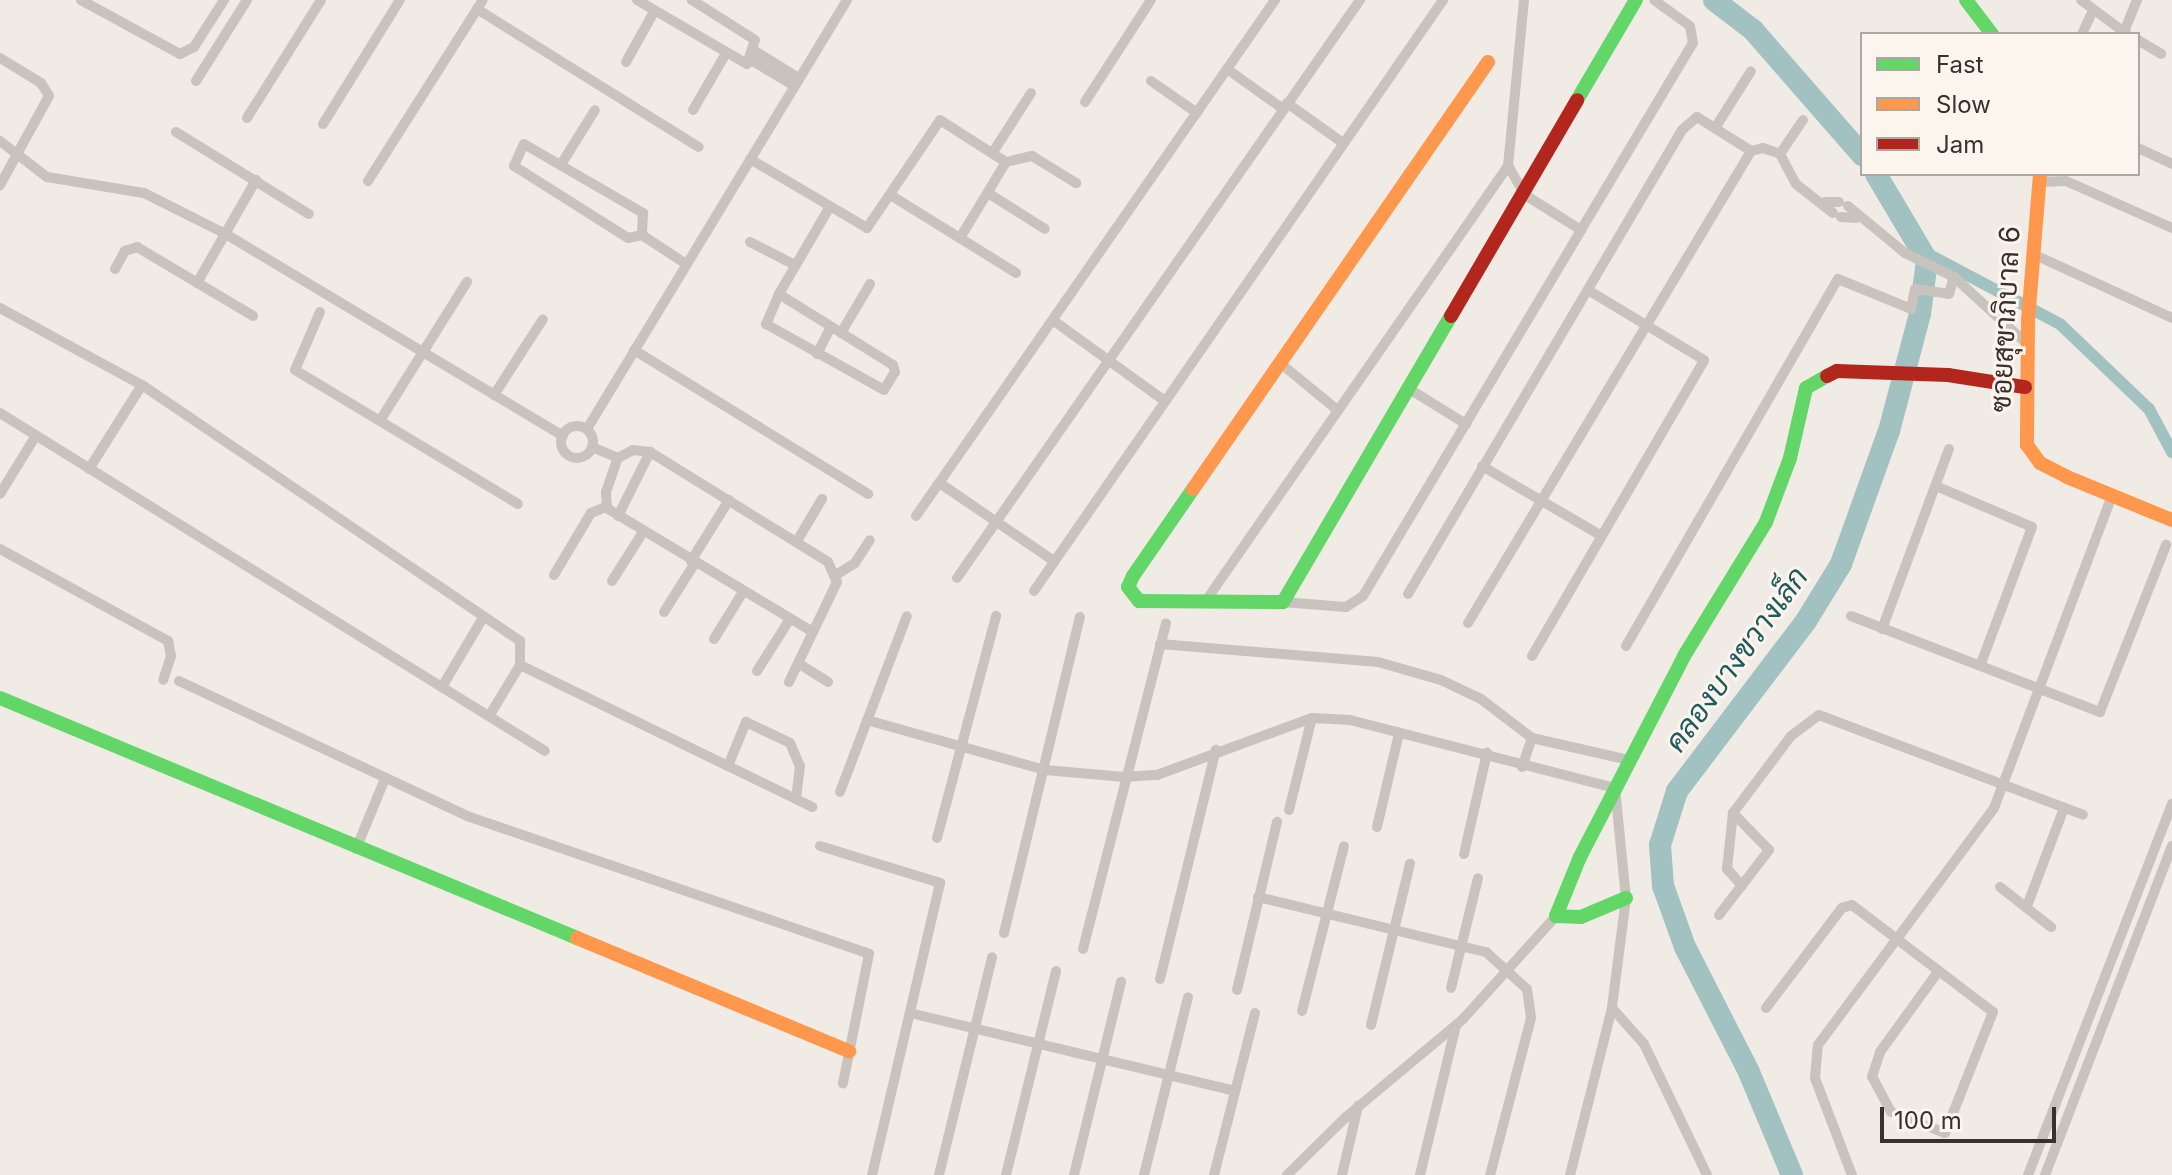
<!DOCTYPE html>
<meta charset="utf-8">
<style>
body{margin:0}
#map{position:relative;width:2172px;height:1175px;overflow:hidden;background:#f0ebe5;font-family:Inter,Sarabun,sans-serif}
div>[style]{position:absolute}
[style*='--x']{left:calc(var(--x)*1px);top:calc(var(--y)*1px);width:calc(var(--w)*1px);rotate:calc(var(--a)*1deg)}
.canal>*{height:12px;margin:-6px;padding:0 6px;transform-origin:6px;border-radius:6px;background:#a1c2c1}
.river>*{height:22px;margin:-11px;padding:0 11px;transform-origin:11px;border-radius:11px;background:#a1c2c1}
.street>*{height:10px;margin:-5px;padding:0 5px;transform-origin:5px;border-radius:5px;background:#c9c3be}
.street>.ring{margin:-5px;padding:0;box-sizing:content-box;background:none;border:10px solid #c9c3be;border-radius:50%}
.fast>*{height:14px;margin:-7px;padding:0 7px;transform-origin:7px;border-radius:7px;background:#63d668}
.slow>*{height:14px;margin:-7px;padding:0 7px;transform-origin:7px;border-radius:7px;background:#ff974d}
.jam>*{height:14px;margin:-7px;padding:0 7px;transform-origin:7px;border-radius:7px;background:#b3261e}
span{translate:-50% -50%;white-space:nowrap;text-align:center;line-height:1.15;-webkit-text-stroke:6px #fbf5ee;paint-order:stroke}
.street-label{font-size:28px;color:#3b302b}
.water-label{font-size:30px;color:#1f5a5e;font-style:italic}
.legend{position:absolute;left:1860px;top:32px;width:280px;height:144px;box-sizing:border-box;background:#fbf5ee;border:2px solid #aea6a0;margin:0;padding:10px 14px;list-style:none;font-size:24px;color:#3b302b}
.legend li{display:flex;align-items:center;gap:16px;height:40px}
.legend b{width:40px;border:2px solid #aea6a0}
.scale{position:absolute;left:1880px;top:1107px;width:176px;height:36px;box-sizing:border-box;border:4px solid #3b302b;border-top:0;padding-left:10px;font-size:24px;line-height:28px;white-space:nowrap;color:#3b302b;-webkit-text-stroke:6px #fbf5ee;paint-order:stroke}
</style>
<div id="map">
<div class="canal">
<div style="--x:1922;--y:251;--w:156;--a:27.9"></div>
<div style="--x:2060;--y:324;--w:123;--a:43.7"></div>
<div style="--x:2149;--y:409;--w:49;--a:61.9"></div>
</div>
<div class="river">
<div style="--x:1714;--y:0;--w:49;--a:37.6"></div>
<div style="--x:1753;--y:30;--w:166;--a:48.9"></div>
<div style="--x:1792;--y:1175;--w:112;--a:-112.7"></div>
<div style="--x:1749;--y:1072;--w:140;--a:-117.1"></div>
<div style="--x:1685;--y:947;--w:65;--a:-109.8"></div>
<div style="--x:1663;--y:886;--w:41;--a:-94.2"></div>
<div style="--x:1660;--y:845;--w:57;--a:-72.5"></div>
<div style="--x:1677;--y:791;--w:213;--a:-52.8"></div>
<div style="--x:1806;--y:621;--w:67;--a:-58.4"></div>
<div style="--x:1841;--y:564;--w:141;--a:-70.2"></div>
<div style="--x:1889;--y:431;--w:121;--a:-75.2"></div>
<div style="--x:1920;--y:314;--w:54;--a:-82.6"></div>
<div style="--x:1927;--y:260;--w:100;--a:-120.7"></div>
</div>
<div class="street">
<div style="--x:81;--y:0;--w:113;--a:28.6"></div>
<div style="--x:180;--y:54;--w:16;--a:-27"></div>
<div style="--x:194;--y:47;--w:56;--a:-57.4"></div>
<div style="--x:637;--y:0;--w:127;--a:30.2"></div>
<div style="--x:747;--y:64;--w:25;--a:-72"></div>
<div style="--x:755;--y:40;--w:75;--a:-147.6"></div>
<div style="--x:2081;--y:0;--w:57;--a:36.5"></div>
<div style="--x:477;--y:9;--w:261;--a:31.9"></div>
<div style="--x:2124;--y:32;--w:35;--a:-68"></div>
<div style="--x:2082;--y:34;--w:23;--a:-65"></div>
<div style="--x:2138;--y:40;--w:27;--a:31"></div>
<div style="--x:755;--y:51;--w:49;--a:31.8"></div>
<div style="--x:0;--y:58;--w:48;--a:31.4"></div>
<div style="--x:41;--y:83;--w:15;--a:58"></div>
<div style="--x:49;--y:96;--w:102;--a:118.8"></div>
<div style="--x:751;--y:60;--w:49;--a:30.8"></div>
<div style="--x:626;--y:62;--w:57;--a:-60.8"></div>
<div style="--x:1227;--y:69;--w:69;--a:35.5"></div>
<div style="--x:196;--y:81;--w:96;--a:-57.8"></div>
<div style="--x:1151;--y:81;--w:56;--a:34.8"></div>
<div style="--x:1085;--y:102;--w:121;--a:-57.1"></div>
<div style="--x:1287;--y:103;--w:69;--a:35.5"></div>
<div style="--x:693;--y:110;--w:64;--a:-59.8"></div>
<div style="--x:247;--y:118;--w:139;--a:-57.9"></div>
<div style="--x:323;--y:124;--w:146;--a:-58.2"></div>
<div style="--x:1715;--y:128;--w:67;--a:-57.7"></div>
<div style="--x:176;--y:132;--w:156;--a:31.7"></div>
<div style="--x:0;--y:141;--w:59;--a:37.5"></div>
<div style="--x:47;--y:177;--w:98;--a:9.4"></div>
<div style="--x:144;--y:193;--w:89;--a:26.6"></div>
<div style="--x:224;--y:233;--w:395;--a:30.9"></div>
<div style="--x:524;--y:144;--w:138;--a:30.1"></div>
<div style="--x:643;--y:213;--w:22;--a:93"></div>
<div style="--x:642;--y:235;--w:14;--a:168"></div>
<div style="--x:628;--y:238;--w:135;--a:-147.7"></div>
<div style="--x:514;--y:166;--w:24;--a:-66"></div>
<div style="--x:2138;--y:148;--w:38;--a:25"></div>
<div style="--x:993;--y:152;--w:70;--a:-57.2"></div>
<div style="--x:1780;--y:154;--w:41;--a:-55.9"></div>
<div style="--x:750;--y:159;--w:136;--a:30.5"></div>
<div style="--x:867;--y:228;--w:130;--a:-55.9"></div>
<div style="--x:940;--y:120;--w:78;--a:32.5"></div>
<div style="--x:1006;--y:162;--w:89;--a:121.2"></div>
<div style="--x:1006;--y:162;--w:27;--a:-13"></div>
<div style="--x:1032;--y:156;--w:52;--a:31.5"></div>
<div style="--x:562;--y:163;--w:62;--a:-58.1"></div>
<div style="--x:368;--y:181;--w:214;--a:-57.6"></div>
<div style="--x:2040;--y:182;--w:26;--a:-2"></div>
<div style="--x:2066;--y:181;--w:116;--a:23.9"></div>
<div style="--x:988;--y:193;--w:67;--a:32.3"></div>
<div style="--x:892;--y:196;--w:146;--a:31.8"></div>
<div style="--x:1825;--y:202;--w:14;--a:0"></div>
<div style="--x:1848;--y:206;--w:74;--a:39.5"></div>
<div style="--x:1905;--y:253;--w:55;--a:26.1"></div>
<div style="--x:1954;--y:277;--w:99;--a:42.5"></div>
<div style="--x:1841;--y:217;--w:15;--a:4"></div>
<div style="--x:1581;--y:230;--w:218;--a:-59.1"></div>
<div style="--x:1693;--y:43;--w:17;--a:-100"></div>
<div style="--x:1690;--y:26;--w:44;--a:-144.2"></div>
<div style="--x:642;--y:235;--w:53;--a:33.4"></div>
<div style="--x:750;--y:242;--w:51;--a:27.1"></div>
<div style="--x:2033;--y:254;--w:153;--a:24.7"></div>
<div style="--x:115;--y:269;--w:21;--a:-61"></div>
<div style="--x:125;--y:251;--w:13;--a:-18"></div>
<div style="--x:137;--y:247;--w:135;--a:30.7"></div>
<div style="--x:197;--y:283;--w:119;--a:-60.2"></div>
<div style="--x:779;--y:294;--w:33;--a:113"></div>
<div style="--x:766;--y:324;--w:135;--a:29.2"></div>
<div style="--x:884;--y:390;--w:21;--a:-59"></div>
<div style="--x:895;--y:372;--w:7;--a:-106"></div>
<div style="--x:893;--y:365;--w:134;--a:-148.1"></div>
<div style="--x:779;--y:294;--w:99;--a:-59.8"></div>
<div style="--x:0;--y:308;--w:162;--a:28.5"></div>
<div style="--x:142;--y:385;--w:457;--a:34.1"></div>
<div style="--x:520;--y:641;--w:24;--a:90"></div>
<div style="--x:520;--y:665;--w:56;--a:121.1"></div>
<div style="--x:320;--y:312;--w:63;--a:113.3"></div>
<div style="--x:295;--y:370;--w:260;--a:31"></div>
<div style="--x:1054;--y:321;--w:137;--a:35.8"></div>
<div style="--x:841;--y:333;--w:57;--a:-59.4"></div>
<div style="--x:634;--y:350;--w:275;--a:31.6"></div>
<div style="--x:817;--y:354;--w:30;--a:-63"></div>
<div style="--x:1280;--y:363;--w:72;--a:39.4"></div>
<div style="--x:1411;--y:390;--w:65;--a:31.7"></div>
<div style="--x:494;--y:395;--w:90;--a:-57.2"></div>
<div style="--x:0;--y:413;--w:641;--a:31.81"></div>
<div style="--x:381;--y:419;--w:162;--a:-57.9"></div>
<div class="ring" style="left:561px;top:426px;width:22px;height:22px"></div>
<div style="--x:587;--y:429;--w:502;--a:-58.78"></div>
<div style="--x:592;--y:447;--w:28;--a:23"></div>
<div style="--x:618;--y:458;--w:17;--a:-28"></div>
<div style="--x:633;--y:450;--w:17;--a:7"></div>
<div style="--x:650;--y:452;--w:209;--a:31.7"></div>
<div style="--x:828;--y:562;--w:22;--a:66"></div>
<div style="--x:837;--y:582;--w:55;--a:115.6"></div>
<div style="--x:813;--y:632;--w:240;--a:-149"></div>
<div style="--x:607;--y:508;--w:16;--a:-94"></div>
<div style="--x:606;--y:492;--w:36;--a:-71"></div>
<div style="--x:1482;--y:466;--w:137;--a:30.3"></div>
<div style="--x:89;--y:469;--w:99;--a:-57.8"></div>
<div style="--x:941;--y:484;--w:137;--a:34.3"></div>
<div style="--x:1936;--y:486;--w:104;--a:23.1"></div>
<div style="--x:2032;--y:527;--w:148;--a:110.5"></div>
<div style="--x:0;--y:494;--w:67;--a:-58.4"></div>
<div style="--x:618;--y:516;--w:72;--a:-63.4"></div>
<div style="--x:916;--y:516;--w:629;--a:-55.17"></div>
<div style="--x:797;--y:541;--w:49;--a:-59.2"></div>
<div style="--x:0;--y:549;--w:192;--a:28.7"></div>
<div style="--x:168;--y:641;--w:15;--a:79"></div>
<div style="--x:171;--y:656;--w:25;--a:108"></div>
<div style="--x:691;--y:561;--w:72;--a:-58.1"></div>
<div style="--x:554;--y:575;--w:72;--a:-59.2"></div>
<div style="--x:591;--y:513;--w:16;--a:-22"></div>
<div style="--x:836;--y:575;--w:22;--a:-32"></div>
<div style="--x:855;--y:563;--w:27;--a:-57"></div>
<div style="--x:957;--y:578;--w:705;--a:-55.11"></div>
<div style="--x:612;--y:581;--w:58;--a:-57.7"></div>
<div style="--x:1034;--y:591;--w:719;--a:-55.31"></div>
<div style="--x:1408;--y:594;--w:539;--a:-59.44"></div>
<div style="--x:1682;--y:130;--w:20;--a:-41"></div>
<div style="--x:1697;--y:117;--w:64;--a:32.2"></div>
<div style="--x:1205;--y:602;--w:531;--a:-55.2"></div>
<div style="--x:1283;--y:602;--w:63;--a:4.5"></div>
<div style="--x:1346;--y:607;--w:20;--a:-33"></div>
<div style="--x:1363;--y:596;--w:426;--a:-59.2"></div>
<div style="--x:1581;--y:230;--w:66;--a:-148"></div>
<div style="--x:1525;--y:195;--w:34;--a:-120"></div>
<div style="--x:1508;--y:166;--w:167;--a:-84.5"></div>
<div style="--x:664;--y:612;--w:58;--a:-57.7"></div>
<div style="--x:1851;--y:616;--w:267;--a:21.1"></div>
<div style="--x:2100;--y:712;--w:180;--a:-68.4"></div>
<div style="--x:1468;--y:623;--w:550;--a:-59.05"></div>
<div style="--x:1751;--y:151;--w:12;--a:-14"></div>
<div style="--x:1763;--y:148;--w:18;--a:19"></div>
<div style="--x:1780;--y:154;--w:34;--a:62"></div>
<div style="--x:1796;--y:184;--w:47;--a:38.1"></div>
<div style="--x:1882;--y:629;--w:192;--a:-69.6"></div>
<div style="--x:714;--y:639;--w:55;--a:-58.3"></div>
<div style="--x:1160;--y:644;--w:219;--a:4.7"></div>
<div style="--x:1378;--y:662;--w:66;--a:15.9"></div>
<div style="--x:1441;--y:680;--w:44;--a:25.4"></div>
<div style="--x:1481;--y:699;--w:64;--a:37.4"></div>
<div style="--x:1532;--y:738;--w:99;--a:12.8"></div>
<div style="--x:1626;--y:646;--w:424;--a:-60"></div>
<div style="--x:1838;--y:279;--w:79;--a:22.3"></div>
<div style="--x:1911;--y:309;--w:20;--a:-79"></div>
<div style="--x:1915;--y:289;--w:34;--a:8"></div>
<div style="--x:1949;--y:294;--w:18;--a:-74"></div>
<div style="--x:1532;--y:656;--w:342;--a:-59.8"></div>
<div style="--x:1704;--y:360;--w:135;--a:-148.9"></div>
<div style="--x:520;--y:665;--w:325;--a:25.9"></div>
<div style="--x:801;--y:665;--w:32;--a:32"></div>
<div style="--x:757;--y:671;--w:62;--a:-57.6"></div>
<div style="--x:179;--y:681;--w:318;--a:25.1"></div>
<div style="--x:467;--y:816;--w:425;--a:18.9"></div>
<div style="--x:869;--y:954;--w:132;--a:101.4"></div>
<div style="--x:789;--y:682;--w:55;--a:-64.4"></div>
<div style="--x:442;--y:687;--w:82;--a:-59.4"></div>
<div style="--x:867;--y:720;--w:185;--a:15.7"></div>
<div style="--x:1045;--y:770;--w:80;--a:5"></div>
<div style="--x:1125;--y:777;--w:32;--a:-4"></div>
<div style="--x:1157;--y:775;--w:165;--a:-20.2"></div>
<div style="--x:1312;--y:718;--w:38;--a:3"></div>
<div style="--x:1350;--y:720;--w:274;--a:14.4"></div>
<div style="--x:1615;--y:788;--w:111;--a:84.3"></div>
<div style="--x:1626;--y:898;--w:111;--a:97.3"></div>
<div style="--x:1612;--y:1008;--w:172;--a:104.1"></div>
<div style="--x:728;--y:766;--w:48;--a:-67.8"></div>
<div style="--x:746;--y:722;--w:49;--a:25.5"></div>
<div style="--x:790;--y:743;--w:25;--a:67"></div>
<div style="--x:800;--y:766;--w:33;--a:97"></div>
<div style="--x:1522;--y:767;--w:31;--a:-71"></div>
<div style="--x:840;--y:792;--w:188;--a:-69.2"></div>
<div style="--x:1289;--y:810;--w:95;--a:-76"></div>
<div style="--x:1377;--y:827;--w:97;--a:-76.8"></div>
<div style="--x:937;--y:838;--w:230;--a:-75.1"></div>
<div style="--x:820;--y:846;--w:126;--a:17.1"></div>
<div style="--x:940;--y:883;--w:300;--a:103.1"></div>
<div style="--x:356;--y:849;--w:74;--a:-67.6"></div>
<div style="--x:1464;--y:854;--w:104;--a:-77.2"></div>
<div style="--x:1742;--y:886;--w:23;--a:-131"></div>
<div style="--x:1727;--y:869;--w:56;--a:-83.9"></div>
<div style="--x:1733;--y:813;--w:96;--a:-53"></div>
<div style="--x:1791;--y:736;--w:35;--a:-37"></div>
<div style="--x:1819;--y:715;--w:282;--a:20.7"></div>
<div style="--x:2000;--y:887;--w:65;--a:38.1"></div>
<div style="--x:1258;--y:897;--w:235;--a:13.6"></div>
<div style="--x:1486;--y:952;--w:55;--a:42.1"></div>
<div style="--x:1527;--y:989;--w:29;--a:82"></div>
<div style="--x:1531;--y:1018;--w:162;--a:104.6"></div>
<div style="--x:2027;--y:906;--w:105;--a:-69.3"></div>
<div style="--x:1719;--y:915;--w:82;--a:-52.4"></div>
<div style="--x:1769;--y:850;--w:52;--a:-134.2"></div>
<div style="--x:1004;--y:933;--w:325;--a:-76.5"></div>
<div style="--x:1083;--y:949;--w:336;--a:-75.7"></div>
<div style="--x:1160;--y:979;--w:236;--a:-76.3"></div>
<div style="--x:1451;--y:988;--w:113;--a:-76.2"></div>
<div style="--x:1237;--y:990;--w:173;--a:-76.6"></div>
<div style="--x:1612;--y:1008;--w:48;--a:48.4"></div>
<div style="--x:1644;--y:1044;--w:145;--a:64.3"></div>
<div style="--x:1766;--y:1008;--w:126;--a:-52.8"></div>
<div style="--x:1842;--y:908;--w:10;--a:-17"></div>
<div style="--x:1852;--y:905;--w:177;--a:37.2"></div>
<div style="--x:1993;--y:1012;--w:130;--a:111.6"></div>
<div style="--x:1945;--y:1133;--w:58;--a:-158.7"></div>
<div style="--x:1891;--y:1112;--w:40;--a:-118"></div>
<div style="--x:1872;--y:1077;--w:26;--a:-72"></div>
<div style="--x:1880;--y:1052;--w:99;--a:-54.1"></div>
<div style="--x:1302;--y:1011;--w:170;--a:-75.7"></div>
<div style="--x:910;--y:1013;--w:334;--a:13.5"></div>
<div style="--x:1371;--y:1025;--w:166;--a:-76.4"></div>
<div style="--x:939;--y:1175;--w:224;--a:-76.3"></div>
<div style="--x:1006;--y:1175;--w:210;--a:-76.2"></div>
<div style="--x:1074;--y:1175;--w:199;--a:-76.3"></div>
<div style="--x:1144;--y:1175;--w:183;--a:-76.1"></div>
<div style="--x:1214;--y:1175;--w:167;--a:-75.8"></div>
<div style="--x:1287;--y:1175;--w:83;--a:-44.5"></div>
<div style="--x:1346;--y:1117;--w:153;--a:-39.9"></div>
<div style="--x:1463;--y:1019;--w:139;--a:-47.9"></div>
<div style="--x:1342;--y:1175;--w:71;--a:-76.9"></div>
<div style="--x:1420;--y:1175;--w:154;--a:-76.5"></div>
<div style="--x:1852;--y:1175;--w:104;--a:-110.9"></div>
<div style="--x:1815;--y:1078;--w:33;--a:-85"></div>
<div style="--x:1818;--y:1045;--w:295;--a:-53.4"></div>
<div style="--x:1994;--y:808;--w:335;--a:-69.3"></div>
<div style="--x:2028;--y:1175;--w:398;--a:-68.8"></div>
<div style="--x:2045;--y:1175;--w:353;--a:-68.9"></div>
</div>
<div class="fast">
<div style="--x:1966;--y:0;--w:43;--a:52.6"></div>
<div style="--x:1577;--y:100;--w:116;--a:-59.5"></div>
<div style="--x:1193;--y:489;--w:106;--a:124.6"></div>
<div style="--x:1133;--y:576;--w:12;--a:114"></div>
<div style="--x:1128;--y:587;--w:18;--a:52"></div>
<div style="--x:1139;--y:601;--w:144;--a:0.4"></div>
<div style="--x:1283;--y:602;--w:332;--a:-59.6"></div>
<div style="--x:0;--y:698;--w:625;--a:22.58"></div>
<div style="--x:1626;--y:898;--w:49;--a:157.1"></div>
<div style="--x:1581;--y:917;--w:25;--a:-178"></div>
<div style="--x:1556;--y:916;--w:64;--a:-67.9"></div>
<div style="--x:1580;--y:857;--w:226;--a:-62.6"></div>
<div style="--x:1684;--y:656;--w:157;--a:-58.5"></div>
<div style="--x:1766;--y:522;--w:68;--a:-69.4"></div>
<div style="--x:1790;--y:458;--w:72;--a:-77.1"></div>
<div style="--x:1806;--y:388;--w:24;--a:-30"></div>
</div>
<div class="slow">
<div style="--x:2040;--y:174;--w:145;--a:94.7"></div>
<div style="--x:2028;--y:319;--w:126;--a:90.5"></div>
<div style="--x:2027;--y:445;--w:22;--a:54"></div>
<div style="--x:2040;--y:463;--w:30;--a:27"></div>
<div style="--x:2067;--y:477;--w:113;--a:22.3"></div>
<div style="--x:1193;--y:489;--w:519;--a:-55.36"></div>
<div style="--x:577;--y:938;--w:295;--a:22.6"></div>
</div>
<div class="jam">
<div style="--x:1451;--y:316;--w:250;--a:-59.7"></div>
<div style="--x:1827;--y:376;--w:11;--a:-27"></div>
<div style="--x:1837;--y:371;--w:111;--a:2.1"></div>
<div style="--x:1948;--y:375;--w:78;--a:8.9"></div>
</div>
<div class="street-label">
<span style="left:2005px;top:319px;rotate:-87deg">ซอยสุขาภิบาล 6</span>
</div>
<div class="water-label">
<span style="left:1736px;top:659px;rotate:-54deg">คลองบางขวางเล็ก</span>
</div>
<ul class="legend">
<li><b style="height:10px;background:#63d668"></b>Fast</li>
<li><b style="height:10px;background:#ff974d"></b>Slow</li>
<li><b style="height:10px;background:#b3261e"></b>Jam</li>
</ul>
<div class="scale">100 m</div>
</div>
